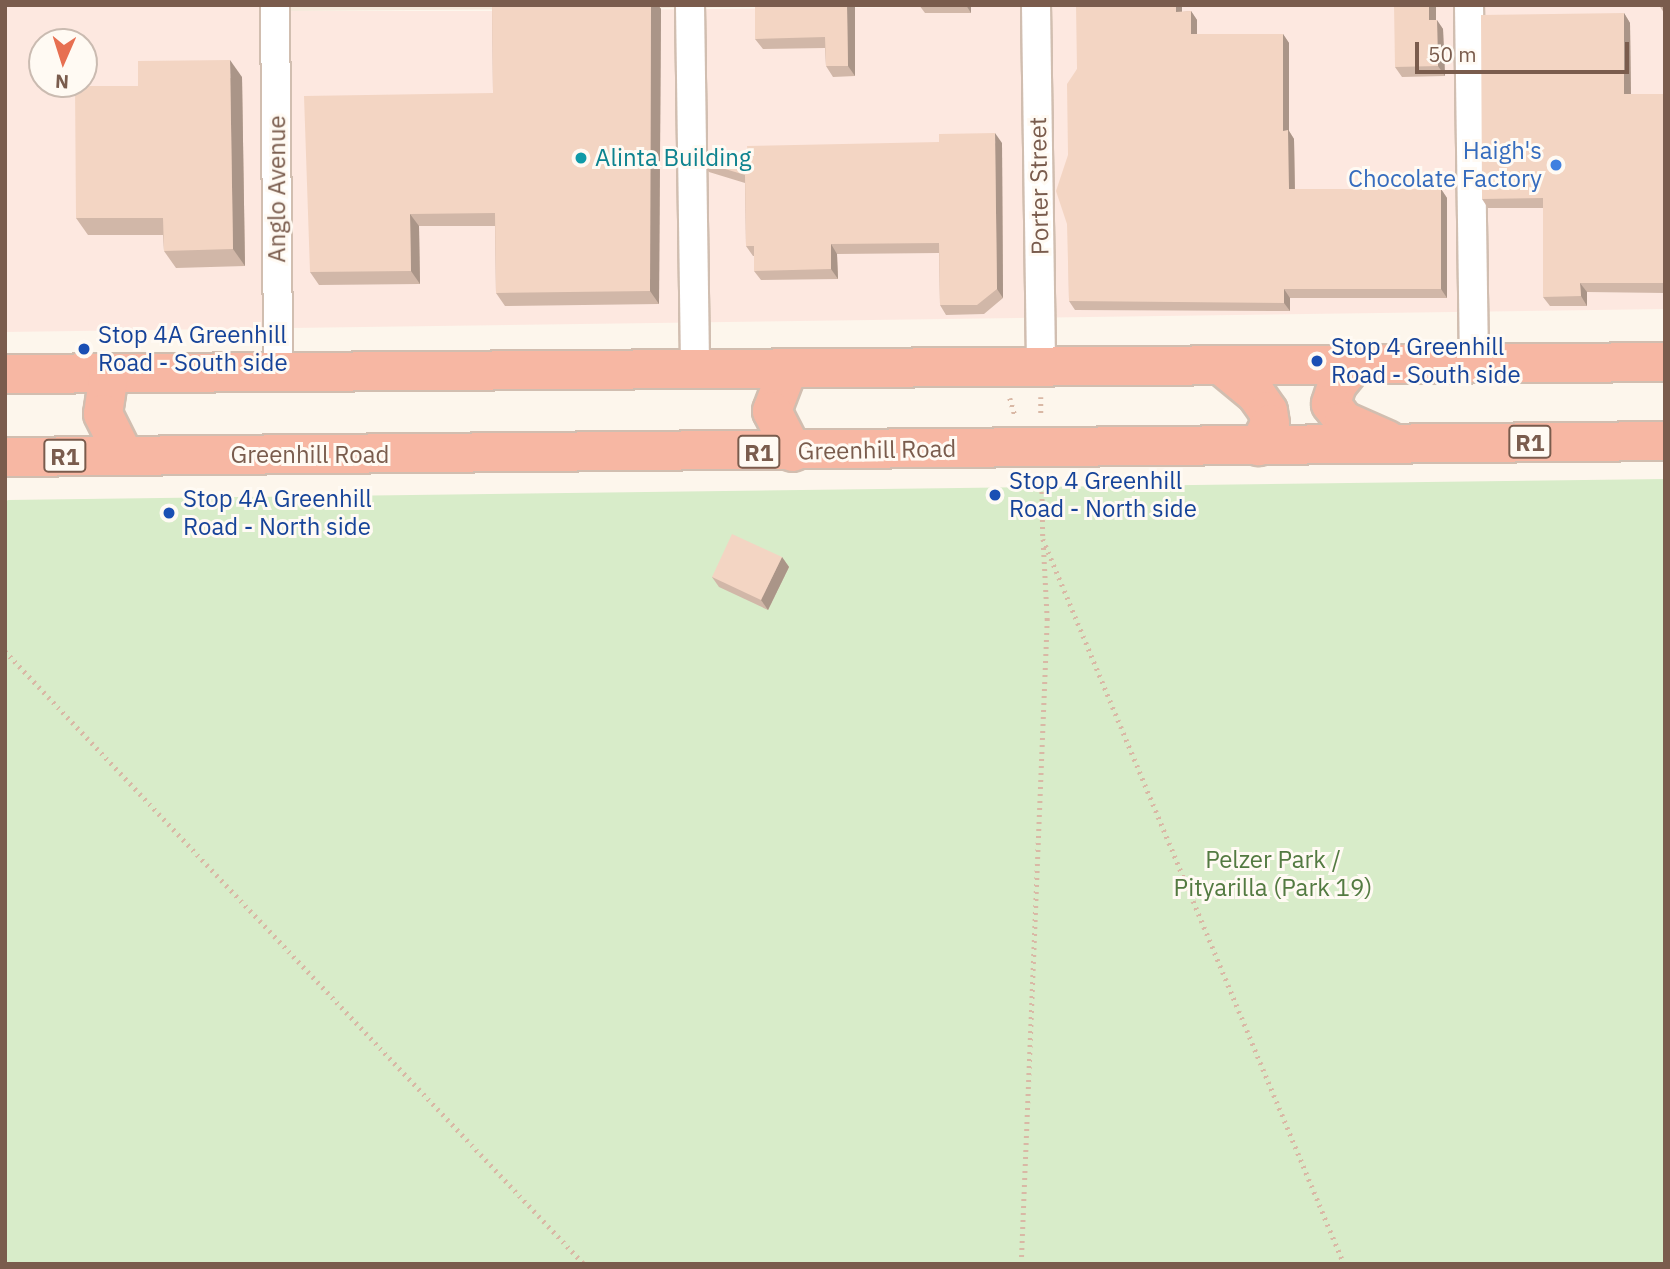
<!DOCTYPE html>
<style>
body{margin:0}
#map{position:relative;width:1670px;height:1269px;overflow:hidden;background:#fdf6ec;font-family:"IBM Plex Sans",sans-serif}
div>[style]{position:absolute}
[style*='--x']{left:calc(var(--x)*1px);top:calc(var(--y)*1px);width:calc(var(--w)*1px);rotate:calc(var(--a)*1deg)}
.residential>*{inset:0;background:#f5e8da}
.commercial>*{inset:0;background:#fde8e0}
.green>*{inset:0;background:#d8ecc9}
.path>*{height:4.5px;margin-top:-2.25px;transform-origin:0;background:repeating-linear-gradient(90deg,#d9b8a5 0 2px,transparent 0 7px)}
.roads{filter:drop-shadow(2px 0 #d1beb0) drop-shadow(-2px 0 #d1beb0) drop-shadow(0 2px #d1beb0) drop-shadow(0 -2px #d1beb0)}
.minor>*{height:28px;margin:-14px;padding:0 14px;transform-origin:14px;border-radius:14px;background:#fff}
.highway>*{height:38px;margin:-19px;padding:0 19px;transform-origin:19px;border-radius:19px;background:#f7b7a3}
.wall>*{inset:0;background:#d1b7a8}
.shaded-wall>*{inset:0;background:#aa9588}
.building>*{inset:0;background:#f3d5c3}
.dots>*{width:19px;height:19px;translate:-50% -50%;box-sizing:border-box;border:4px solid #fffaf3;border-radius:50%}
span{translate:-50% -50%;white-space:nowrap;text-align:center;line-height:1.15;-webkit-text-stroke:6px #fffaf3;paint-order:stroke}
.shield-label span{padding:2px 5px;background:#fffaf3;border:2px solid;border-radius:5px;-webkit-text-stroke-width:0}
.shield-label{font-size:23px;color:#7a5c4d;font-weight:700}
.shop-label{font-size:24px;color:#366cbe}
.right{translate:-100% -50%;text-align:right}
.culture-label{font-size:24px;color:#0d838f}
.left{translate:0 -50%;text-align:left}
.street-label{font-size:24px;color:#7a5c4d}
.transit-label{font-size:24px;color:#164399}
.park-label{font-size:24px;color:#537a41}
.frame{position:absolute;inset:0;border:7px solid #7a5c4d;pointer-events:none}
.north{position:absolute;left:28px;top:28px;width:70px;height:70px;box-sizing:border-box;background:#fffaf3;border:2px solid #cabbb1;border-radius:50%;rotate:183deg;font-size:19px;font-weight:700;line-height:28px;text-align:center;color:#7a5c4d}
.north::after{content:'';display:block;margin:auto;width:24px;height:32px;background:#e76f51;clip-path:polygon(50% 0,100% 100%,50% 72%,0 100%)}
.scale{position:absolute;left:1415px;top:42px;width:214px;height:32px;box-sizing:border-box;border:4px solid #7a5c4d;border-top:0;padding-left:9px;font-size:21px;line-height:24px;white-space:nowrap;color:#7a5c4d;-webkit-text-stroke:5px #fffaf3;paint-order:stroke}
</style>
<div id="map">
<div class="residential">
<div style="clip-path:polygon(288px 5px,1007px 5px,288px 11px)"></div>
</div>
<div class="commercial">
<div style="clip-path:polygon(evenodd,5px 5px,288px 5px,289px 11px,501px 11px,1134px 5px,1665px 5px,1665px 309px,5px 332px,5px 5px,42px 42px,84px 42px,84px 84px,42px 84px,42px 42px)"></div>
</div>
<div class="green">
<div style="clip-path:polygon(1665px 479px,1665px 1264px,5px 1264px,5px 502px,8px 500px)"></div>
</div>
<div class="path">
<div style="--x:1041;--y:397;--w:20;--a:90"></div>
<div style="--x:1010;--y:398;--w:19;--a:74"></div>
<div style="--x:1042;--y:478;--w:61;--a:89.1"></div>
<div style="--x:1043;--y:539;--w:785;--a:67.45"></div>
<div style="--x:5;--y:651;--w:843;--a:46.63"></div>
<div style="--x:1021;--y:1264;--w:645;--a:-87.69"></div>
<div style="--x:1047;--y:620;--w:76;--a:-93"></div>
</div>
<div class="roads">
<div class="minor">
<div style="--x:275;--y:5;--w:368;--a:89.5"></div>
<div style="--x:690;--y:5;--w:365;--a:89.2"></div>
<div style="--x:1036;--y:5;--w:362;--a:89.2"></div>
<div style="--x:1469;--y:5;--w:359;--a:89.2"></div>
</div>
<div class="highway">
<div style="--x:1353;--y:365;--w:26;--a:129"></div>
<div style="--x:1337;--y:385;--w:20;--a:108"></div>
<div style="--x:1331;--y:404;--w:21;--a:53"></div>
<div style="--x:1344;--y:421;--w:47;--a:23.8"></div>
<div style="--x:1222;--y:366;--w:44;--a:39.5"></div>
<div style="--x:1256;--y:394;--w:21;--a:55"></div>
<div style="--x:1268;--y:411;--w:13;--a:81"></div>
<div style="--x:1270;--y:424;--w:25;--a:117"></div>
<div style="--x:788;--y:369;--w:45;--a:110.9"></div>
<div style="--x:772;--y:411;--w:46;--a:62.9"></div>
<div style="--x:5;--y:374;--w:1660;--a:-0.41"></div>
<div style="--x:109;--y:374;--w:40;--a:98.5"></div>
<div style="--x:103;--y:414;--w:47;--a:63.4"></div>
<div style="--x:5;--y:457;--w:1660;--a:-0.55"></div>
</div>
</div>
<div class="wall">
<div style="clip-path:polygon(492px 5px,658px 5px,661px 9px,659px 304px,505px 306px,496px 293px,495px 226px,419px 226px,420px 284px,319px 285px,310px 272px,493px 93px)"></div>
<div style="clip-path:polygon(855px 5px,855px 76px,833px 77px,826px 66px,825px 48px,763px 49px,755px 39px)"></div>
<div style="clip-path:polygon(919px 5px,971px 5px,971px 13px,925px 13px)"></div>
<div style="clip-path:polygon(1436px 5px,1436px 20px,1443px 29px,1445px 76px,1402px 77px,1395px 67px)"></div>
<div style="clip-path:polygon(1659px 5px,1665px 5px,1665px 13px,1664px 13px)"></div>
<div style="clip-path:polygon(1191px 11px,1197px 20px,1197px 34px,1283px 34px,1289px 43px,1289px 131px,1294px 139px,1295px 189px,1441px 189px,1447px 198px,1447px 298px,1290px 298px,1290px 311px,1075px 310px,1069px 301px,1068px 155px,1077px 69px,1182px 12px)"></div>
<div style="clip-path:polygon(1624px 13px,1630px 23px,1631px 94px,1665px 94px,1665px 293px,1587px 292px,1587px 306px,1550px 306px,1543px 297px,1543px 208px,1488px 208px,1482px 199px)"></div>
<div style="clip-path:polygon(242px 77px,245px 266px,176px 268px,164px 251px,163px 235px,88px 235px,76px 218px,138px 86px)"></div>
<div style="clip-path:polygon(1002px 143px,1003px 298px,984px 314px,946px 315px,940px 305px,939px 253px,837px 254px,838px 279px,761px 280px,754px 271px,754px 256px,753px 256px,746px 246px,745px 183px,709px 172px,702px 162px,748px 156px)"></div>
<div style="clip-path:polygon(782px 557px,789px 567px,768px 610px,719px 587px,712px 577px)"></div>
</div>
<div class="shaded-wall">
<div style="clip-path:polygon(651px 5px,658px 5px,661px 9px,659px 304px,650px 291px)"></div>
<div style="clip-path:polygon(847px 5px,855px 5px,855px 76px,848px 66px)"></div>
<div style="clip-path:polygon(966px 5px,971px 5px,971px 13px)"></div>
<div style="clip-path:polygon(1176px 5px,1182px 5px,1182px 20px,1176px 12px)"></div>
<div style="clip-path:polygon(1429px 5px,1436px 5px,1436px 29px,1429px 20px)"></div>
<div style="clip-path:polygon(1191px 11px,1197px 20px,1197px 43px,1191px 34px)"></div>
<div style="clip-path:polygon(1624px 13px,1630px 23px,1631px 104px,1624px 94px)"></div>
<div style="clip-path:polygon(1437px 20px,1443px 29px,1445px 76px,1438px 66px)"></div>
<div style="clip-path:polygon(1283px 34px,1289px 43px,1289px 131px,1294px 139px,1295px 198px,1289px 189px,1283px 131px)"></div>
<div style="clip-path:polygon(230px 60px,242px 77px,245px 266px,233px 249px)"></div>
<div style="clip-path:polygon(995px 133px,1002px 143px,1003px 298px,997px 289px)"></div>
<div style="clip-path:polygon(1441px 189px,1447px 198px,1447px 298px,1441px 289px)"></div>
<div style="clip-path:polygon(410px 214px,419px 226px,420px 284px,411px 271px)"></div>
<div style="clip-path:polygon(831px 244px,837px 254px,838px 279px,831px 269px)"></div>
<div style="clip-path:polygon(1580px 283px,1587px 292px,1587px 306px,1581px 296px)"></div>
<div style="clip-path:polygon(1284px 289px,1290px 298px,1290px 311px,1284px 303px)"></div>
<div style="clip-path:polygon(782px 557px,789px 567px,768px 610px,761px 600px)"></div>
</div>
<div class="building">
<div style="clip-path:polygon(492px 5px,651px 5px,650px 291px,496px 293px,495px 213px,410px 214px,411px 271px,310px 272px,304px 96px,493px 93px)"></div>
<div style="clip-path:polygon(755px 5px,847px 5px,848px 66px,826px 66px,825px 37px,755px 39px)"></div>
<div style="clip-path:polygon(1076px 5px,1176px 5px,1176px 12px,1191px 11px,1191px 34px,1283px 34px,1283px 131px,1288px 130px,1289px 189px,1441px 189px,1441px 289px,1284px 289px,1284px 303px,1069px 301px,1067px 224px,1056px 191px,1068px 155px,1067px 84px,1077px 69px)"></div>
<div style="clip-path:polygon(1394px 5px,1429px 5px,1429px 20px,1437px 20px,1438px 66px,1395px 67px)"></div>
<div style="clip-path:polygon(1624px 13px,1624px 94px,1665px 94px,1665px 283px,1580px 283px,1581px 296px,1543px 297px,1543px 198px,1482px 199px,1481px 15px)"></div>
<div style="clip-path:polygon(230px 60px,233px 249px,164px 251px,163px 218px,76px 218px,75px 86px,138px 86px,138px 61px)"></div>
<div style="clip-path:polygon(995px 133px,997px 289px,977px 305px,940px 305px,939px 243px,831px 244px,831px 269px,754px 271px,754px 246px,746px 246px,745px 175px,702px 162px,703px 157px,748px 156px,747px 146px,939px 142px,939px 134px)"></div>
<div style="clip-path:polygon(732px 534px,782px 557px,761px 600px,712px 577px)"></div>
</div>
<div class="dots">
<div style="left:581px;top:158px;background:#0f9aa8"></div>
<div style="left:1556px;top:165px;background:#3f7fe0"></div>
<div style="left:84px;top:349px;background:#1a4fb4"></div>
<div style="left:1317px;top:361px;background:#1a4fb4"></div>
<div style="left:995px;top:495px;background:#1a4fb4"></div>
<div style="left:169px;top:513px;background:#1a4fb4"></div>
</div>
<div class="shield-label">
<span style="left:1530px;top:442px">R1</span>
<span style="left:759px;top:452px">R1</span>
<span style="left:65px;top:456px">R1</span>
</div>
<div class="shop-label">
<span class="right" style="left:1542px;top:165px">Haigh's<br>Chocolate Factory</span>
</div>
<div class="culture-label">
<span class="left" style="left:595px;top:158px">Alinta Building</span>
</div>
<div class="street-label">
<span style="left:1039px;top:186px;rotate:-91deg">Porter Street</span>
<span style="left:277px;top:189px;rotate:-90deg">Anglo Avenue</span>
<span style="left:877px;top:450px;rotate:-1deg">Greenhill Road</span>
<span style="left:310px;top:455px">Greenhill Road</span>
</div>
<div class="transit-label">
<span class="left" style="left:98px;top:349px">Stop 4A Greenhill<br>Road - South side</span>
<span class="left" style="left:1331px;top:361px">Stop 4 Greenhill<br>Road - South side</span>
<span class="left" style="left:1009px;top:495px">Stop 4 Greenhill<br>Road - North side</span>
<span class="left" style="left:183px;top:513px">Stop 4A Greenhill<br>Road - North side</span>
</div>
<div class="park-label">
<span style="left:1273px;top:874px">Pelzer Park /<br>Pityarilla (Park 19)</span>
</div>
<div class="frame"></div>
<div class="north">N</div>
<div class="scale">50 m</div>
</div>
